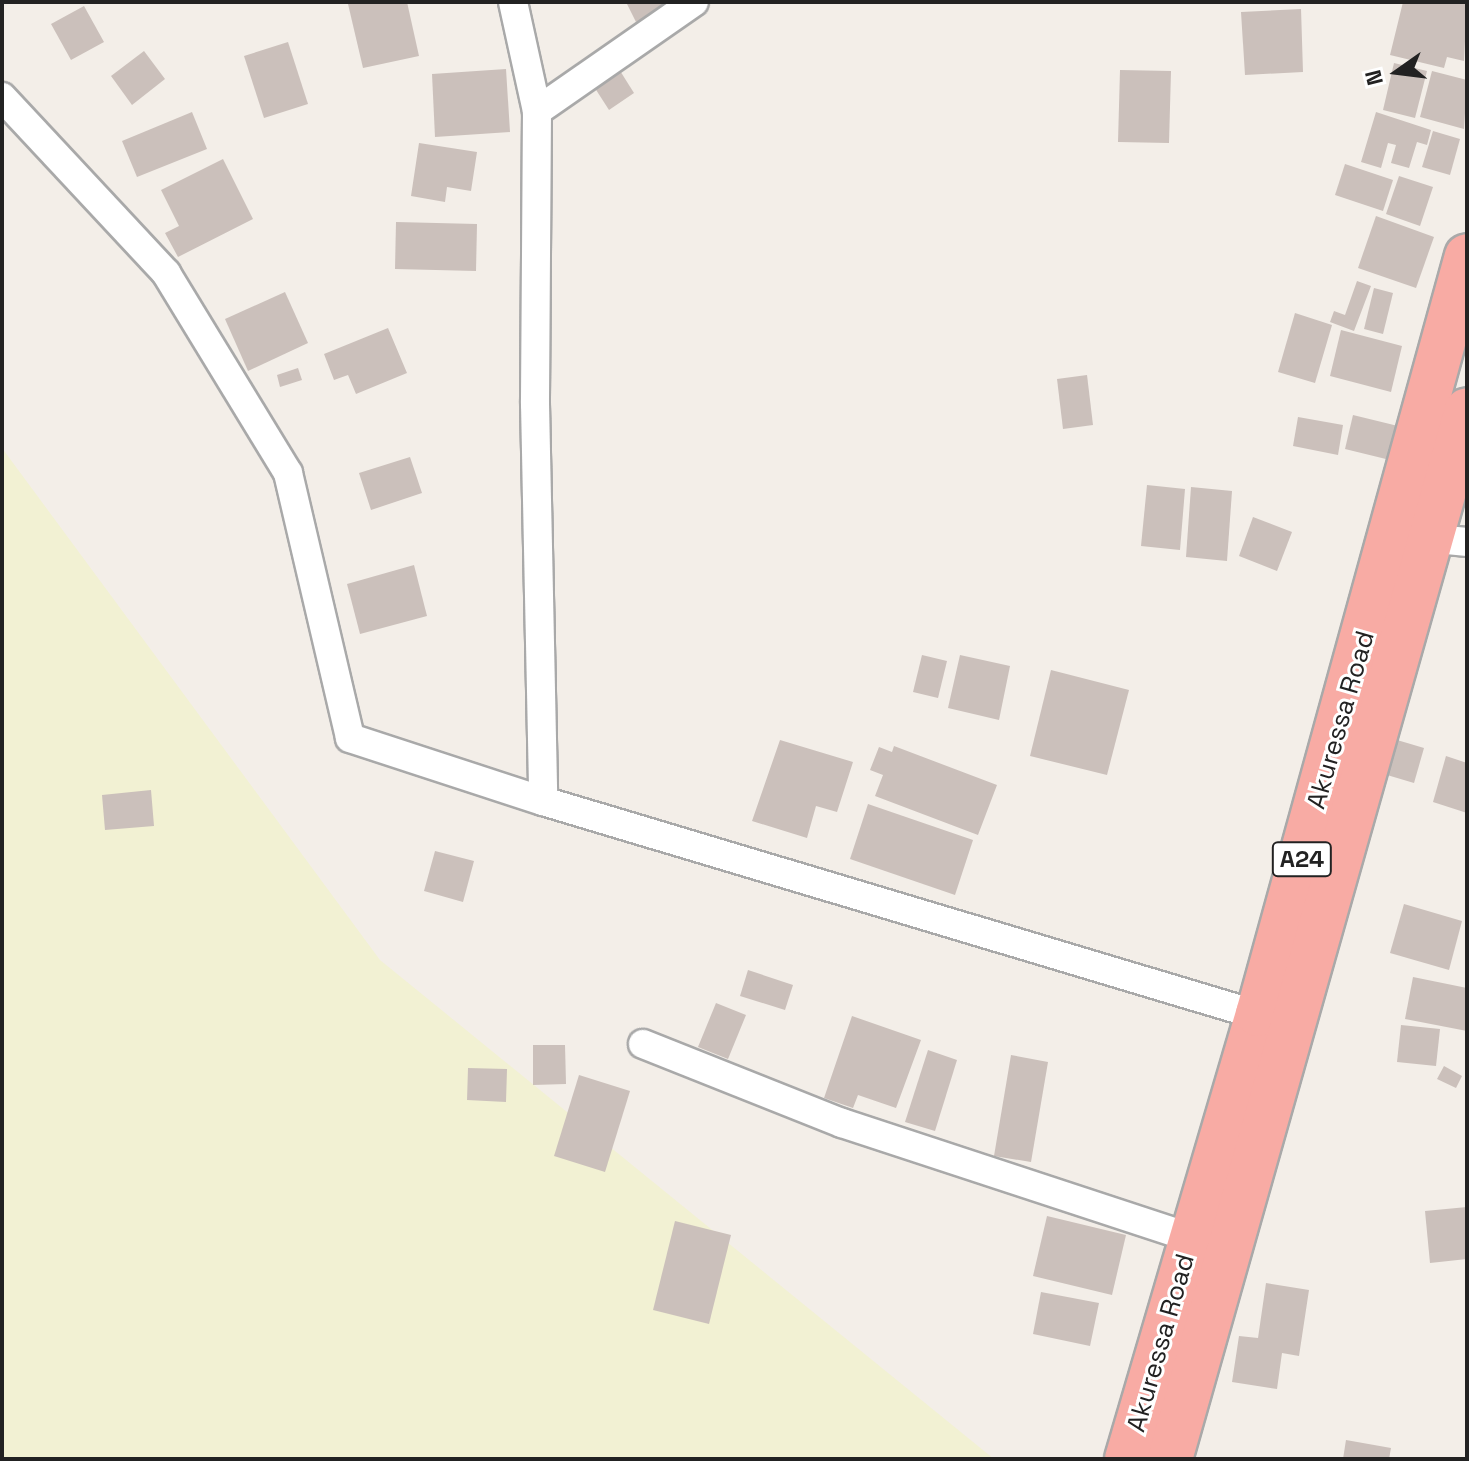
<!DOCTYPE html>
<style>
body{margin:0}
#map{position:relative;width:1469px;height:1461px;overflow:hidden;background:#f3eee8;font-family:"Space Grotesk",sans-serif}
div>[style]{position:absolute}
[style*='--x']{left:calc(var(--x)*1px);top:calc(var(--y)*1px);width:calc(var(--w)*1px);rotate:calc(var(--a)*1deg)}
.farmland>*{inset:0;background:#f2f1d3}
.building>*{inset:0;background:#cbc0bb}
.roads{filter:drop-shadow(2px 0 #a9a9a9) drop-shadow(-2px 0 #a9a9a9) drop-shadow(0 2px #a9a9a9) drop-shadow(0 -2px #a9a9a9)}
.minor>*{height:28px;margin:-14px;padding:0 14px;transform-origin:14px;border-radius:14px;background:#fff}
.trunk>*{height:44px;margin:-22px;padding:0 22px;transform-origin:22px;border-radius:22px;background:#f8aba4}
span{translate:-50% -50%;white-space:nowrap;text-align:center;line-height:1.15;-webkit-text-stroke:6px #fff;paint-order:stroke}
.shield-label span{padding:2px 6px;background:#fff;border:2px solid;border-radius:6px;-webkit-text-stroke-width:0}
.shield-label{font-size:24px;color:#222;font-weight:700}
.street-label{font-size:26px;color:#222}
.frame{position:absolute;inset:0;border:4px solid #222;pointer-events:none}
.north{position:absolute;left:1357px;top:32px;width:80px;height:80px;-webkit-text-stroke:6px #fff;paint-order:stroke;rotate:256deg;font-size:22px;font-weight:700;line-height:32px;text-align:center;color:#222}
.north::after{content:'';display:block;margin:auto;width:28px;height:36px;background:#222;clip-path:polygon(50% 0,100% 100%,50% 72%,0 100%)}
</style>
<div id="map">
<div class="farmland">
<div style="clip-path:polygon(2px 448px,380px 960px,994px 1459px,2px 1459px)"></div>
</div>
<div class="building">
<div style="clip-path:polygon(360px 2px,407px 2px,419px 56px,363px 68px,348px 4px)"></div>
<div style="clip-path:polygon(626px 2px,663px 2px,666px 7px,636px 22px)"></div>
<div style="clip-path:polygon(1403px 2px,1467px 2px,1464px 61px,1447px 57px,1444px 68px,1390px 55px)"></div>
<div style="clip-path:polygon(84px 6px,104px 42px,71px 60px,51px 24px)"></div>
<div style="clip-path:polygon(1301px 9px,1303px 72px,1245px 75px,1241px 12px)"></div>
<div style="clip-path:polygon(288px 42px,308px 104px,264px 118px,244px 56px)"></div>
<div style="clip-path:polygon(144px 51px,165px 79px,132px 105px,111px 76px)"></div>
<div style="clip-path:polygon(1394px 63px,1427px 71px,1415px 118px,1383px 110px)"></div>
<div style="clip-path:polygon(617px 66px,634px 93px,609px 110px,591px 82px)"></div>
<div style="clip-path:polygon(506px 69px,510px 132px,435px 137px,432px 74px)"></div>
<div style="clip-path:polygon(1120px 70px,1171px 71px,1169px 143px,1118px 142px)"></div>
<div style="clip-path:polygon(1432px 71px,1467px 80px,1464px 129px,1420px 117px)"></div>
<div style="clip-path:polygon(192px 112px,207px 149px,137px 177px,122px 141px)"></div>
<div style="clip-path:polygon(1376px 112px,1431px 130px,1427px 145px,1417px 142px,1409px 168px,1391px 163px,1396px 145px,1388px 143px,1381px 168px,1361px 162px)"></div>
<div style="clip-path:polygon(1433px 131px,1460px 139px,1450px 175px,1422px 167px)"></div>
<div style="clip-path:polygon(419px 143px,477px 152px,471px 191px,447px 187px,445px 202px,411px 196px)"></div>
<div style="clip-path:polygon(223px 159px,253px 219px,178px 257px,165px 233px,179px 226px,161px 190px)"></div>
<div style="clip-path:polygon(1345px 164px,1393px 180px,1383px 211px,1335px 195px)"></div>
<div style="clip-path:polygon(1399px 176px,1433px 187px,1420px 226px,1386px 214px)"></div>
<div style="clip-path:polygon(1376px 216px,1434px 237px,1416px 288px,1358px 268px)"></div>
<div style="clip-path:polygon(396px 222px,477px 224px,476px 271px,395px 269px)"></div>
<div style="clip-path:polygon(1357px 281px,1371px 286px,1354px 331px,1330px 322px,1334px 311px,1345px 315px)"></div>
<div style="clip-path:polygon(1374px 288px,1393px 293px,1383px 334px,1364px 329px)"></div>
<div style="clip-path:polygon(285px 292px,308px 343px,248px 371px,225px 319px)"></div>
<div style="clip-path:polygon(1295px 313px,1332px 325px,1315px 383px,1278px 372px)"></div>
<div style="clip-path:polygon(388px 328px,407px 373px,356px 394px,348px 375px,334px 380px,324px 354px)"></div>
<div style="clip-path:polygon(1341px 330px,1402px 346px,1391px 392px,1330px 376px)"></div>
<div style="clip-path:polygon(298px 368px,302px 380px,280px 387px,277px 375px)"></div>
<div style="clip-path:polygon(1087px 375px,1093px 425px,1063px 429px,1057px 379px)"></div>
<div style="clip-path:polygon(1353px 415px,1398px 426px,1390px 460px,1345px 449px)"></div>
<div style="clip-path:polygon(1298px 417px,1343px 425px,1338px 455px,1293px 446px)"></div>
<div style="clip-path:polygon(410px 457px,422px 493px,371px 510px,359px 473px)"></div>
<div style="clip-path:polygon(1147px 485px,1185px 489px,1180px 550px,1141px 546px)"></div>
<div style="clip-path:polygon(1191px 487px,1232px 491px,1227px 561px,1186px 557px)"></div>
<div style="clip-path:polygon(1253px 517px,1292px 532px,1277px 571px,1239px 556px)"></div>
<div style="clip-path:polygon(414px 565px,427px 616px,360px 634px,347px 584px)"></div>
<div style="clip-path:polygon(922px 655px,947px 661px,938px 698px,913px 692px)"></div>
<div style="clip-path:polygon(960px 655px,1010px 666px,999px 720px,948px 708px)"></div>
<div style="clip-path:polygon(1051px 670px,1129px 690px,1107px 775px,1030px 756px)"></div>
<div style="clip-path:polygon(1387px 737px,1424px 748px,1414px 783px,1377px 772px)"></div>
<div style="clip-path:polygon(780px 740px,853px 762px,837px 812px,816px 806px,807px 838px,752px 821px)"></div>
<div style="clip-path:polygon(894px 746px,997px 785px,978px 835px,875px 796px,883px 775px,870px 770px,879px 747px,892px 752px)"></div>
<div style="clip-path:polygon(1446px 756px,1467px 763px,1467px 813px,1433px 802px)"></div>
<div style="clip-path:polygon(151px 790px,154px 826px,105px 830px,102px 795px)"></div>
<div style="clip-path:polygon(868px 804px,973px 840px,955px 895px,850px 859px)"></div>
<div style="clip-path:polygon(435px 851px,474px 861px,463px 902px,424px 891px)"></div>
<div style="clip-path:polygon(1404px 904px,1462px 921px,1449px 970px,1390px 953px)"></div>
<div style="clip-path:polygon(748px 970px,793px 985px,785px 1010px,740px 996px)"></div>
<div style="clip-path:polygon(1413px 977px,1467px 988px,1467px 1031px,1405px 1019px)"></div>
<div style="clip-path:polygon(716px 1003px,746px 1015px,728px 1059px,698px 1047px)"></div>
<div style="clip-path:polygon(852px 1016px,921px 1040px,896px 1108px,858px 1095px,853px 1108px,824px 1098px)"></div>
<div style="clip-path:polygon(1401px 1025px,1440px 1029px,1436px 1066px,1397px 1062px)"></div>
<div style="clip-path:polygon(533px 1045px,565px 1045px,566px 1084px,533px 1085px)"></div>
<div style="clip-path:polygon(928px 1050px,957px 1060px,935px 1131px,905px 1122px)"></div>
<div style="clip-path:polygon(1011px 1055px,1048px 1062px,1031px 1162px,994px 1156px)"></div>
<div style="clip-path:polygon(1444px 1066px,1462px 1076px,1456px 1088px,1437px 1079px)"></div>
<div style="clip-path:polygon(468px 1068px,507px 1069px,506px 1102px,467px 1100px)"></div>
<div style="clip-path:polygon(579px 1075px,630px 1091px,605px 1172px,554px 1156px)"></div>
<div style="clip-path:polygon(1467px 1207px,1467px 1259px,1430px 1263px,1425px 1211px)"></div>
<div style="clip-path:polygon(1047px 1216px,1126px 1235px,1112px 1295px,1033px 1276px)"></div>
<div style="clip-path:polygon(675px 1221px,731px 1235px,709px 1324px,653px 1310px)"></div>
<div style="clip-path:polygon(1266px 1283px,1309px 1290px,1299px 1356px,1282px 1353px,1277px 1389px,1232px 1382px,1239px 1336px,1258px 1338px)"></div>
<div style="clip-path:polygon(1041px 1292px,1099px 1303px,1090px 1346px,1033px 1334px)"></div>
<div style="clip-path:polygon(1346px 1440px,1391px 1448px,1389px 1459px,1343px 1459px)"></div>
</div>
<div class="roads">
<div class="minor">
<div style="--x:513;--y:2;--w:112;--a:77.6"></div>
<div style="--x:537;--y:111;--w:293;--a:90.4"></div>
<div style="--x:535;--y:404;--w:397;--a:88.8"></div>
<div style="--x:2;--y:97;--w:241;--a:47"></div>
<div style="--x:166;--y:273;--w:234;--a:58.6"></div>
<div style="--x:288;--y:473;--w:272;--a:76.8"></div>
<div style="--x:350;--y:738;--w:203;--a:18.1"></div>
<div style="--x:543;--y:801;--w:760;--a:16.67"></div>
<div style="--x:537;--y:111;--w:191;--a:-34.8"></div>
<div style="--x:1414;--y:537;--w:53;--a:5.4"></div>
<div style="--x:643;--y:1044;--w:214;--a:21.7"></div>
<div style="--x:842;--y:1123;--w:368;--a:18.2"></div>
</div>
<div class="trunk">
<div style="--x:1127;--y:1459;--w:464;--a:-73.6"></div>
<div style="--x:1258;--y:1014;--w:786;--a:-74.59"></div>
<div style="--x:1170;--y:1459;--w:1090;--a:-74.19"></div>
</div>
</div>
<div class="shield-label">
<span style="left:1302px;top:859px">A24</span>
</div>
<div class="street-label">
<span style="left:1341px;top:720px;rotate:-74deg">Akuressa Road</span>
<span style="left:1161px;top:1343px;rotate:-74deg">Akuressa Road</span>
</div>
<div class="frame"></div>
<div class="north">N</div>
</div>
